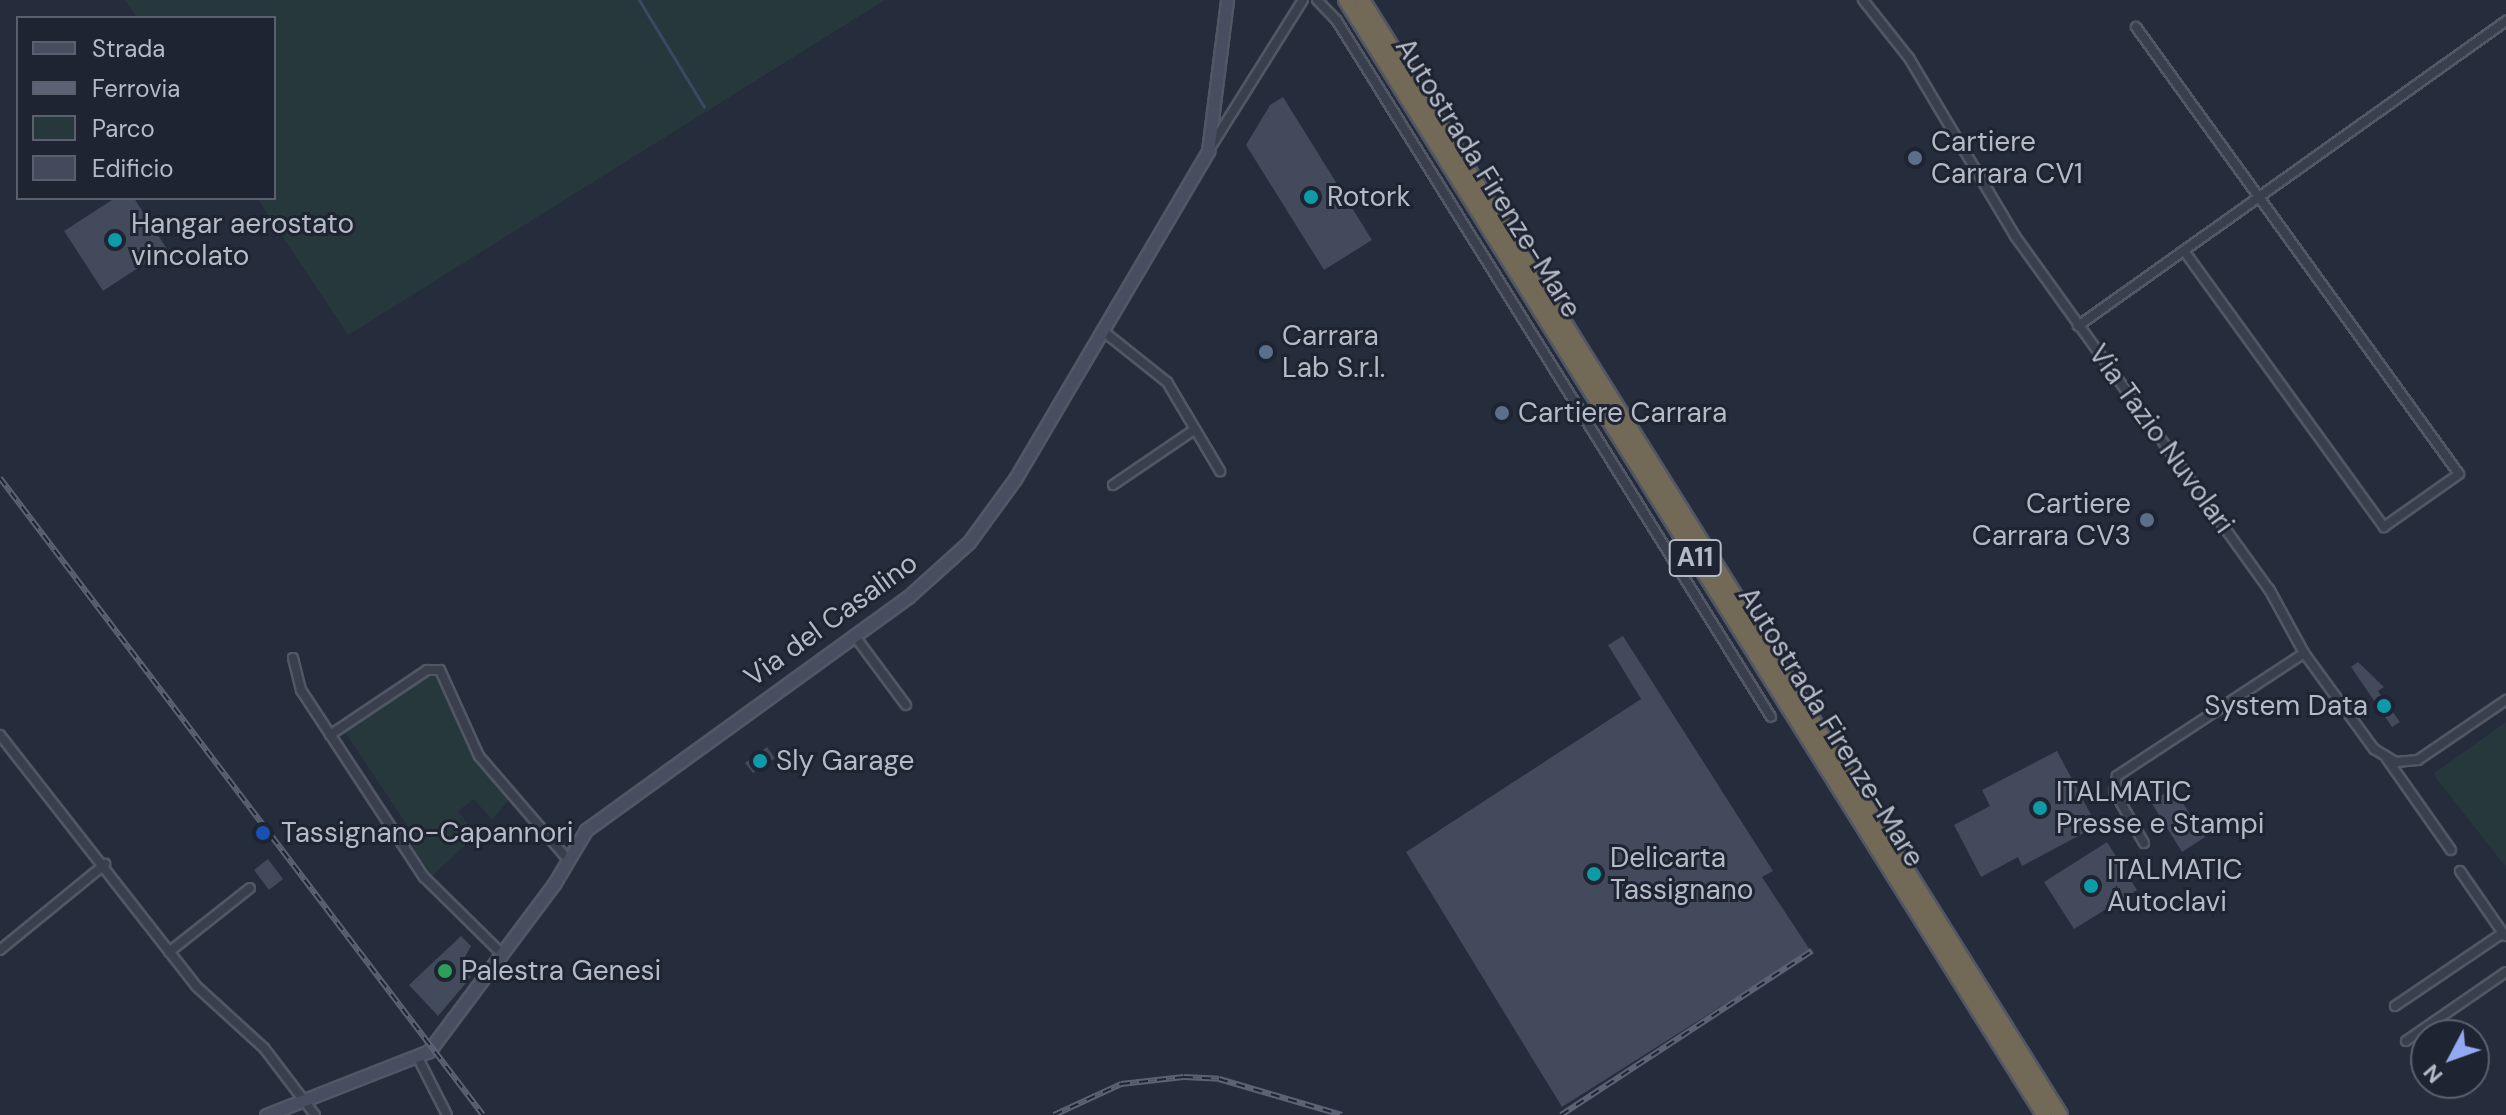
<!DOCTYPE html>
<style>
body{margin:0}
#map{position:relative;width:2506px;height:1115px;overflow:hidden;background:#252c3c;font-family:"DM Sans",sans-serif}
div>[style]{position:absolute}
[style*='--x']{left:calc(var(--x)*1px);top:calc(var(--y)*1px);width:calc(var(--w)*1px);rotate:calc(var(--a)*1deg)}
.green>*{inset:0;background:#27383d}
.stream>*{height:3px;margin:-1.5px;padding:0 1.5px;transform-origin:1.5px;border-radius:1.5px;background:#3c4864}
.building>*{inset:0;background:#424a5b}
.roads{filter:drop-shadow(2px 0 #515764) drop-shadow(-2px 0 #515764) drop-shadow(0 2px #515764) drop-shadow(0 -2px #515764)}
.street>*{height:8px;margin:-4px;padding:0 4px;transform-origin:4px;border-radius:4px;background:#393f4c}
.secondary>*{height:11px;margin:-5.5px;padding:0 5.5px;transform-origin:5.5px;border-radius:5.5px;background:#484d5f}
.highway>*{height:14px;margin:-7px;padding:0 7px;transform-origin:7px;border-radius:7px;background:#726a57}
.rail>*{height:6px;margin-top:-3px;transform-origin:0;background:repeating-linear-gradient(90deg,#1e2431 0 9px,#5c6273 0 18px);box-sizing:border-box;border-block:2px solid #5c6273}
.dots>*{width:22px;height:22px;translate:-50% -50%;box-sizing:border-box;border:4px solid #1e2431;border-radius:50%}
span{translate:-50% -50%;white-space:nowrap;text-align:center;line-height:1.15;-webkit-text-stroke:6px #1e2431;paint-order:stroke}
.shield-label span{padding:2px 6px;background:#1e2431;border:2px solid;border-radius:6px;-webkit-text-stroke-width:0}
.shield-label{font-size:26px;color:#b5bac7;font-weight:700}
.poi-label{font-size:28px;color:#b5bac7}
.left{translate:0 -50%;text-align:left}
.right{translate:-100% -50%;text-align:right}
.street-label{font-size:28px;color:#b5bac7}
.legend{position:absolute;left:16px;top:16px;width:260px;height:184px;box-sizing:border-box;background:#1e2431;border:2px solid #5a606d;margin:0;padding:10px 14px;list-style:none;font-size:24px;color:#b5bac7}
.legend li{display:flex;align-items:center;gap:16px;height:40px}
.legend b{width:40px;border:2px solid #5a606d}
.north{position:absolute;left:2410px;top:1019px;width:80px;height:80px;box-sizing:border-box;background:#1e2431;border:2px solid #5a606d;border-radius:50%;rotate:229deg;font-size:22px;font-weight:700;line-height:32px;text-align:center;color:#b5bac7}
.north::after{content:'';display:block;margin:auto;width:28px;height:36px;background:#91aaf1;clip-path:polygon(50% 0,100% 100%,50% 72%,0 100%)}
</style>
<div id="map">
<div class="green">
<div style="clip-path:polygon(125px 0,885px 0,348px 335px,257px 198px,274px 198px,274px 18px,137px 18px)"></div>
<div style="clip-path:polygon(436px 672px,476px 759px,511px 797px,492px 820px,474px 799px,458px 811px,476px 835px,432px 876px,412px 847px,415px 837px,342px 728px)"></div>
<div style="clip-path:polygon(2506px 722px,2506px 865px,2505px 866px,2433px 774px)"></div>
</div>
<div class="stream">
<div style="--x:639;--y:0;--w:125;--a:58.7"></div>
</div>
<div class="building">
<div style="clip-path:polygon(1283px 97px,1372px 240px,1324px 270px,1246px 145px,1270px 105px)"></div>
<div style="clip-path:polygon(115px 198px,134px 198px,167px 249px,103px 291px,64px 231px)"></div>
<div style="clip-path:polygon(1623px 636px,1773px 871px,1762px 877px,1810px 950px,1562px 1107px,1406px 852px,1641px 699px,1608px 645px)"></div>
<div style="clip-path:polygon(2358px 662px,2384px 687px,2378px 691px,2400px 722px,2392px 727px,2351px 667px)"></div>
<div style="clip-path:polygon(767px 747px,775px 758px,753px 773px,745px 763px)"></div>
<div style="clip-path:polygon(2057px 751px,2097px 826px,2022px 866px,2018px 857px,1981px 877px,1954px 825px,1990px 806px,1982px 790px)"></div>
<div style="clip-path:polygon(2173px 788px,2205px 837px,2182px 852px,2151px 802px)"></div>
<div style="clip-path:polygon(2107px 842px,2137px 890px,2074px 929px,2044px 882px)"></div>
<div style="clip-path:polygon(268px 859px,283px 879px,269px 890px,254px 870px)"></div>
<div style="clip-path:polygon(461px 936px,471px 946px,460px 966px,471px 977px,438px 1016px,409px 985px)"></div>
</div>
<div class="roads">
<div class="street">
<div style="--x:1317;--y:0;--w:29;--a:46"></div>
<div style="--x:1337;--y:21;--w:820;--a:58.05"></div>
<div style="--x:1863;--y:0;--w:74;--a:51.6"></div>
<div style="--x:1909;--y:58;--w:207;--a:59.2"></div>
<div style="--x:2015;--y:236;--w:435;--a:54.3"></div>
<div style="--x:2269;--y:589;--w:73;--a:61.3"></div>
<div style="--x:2304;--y:653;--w:119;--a:53.9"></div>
<div style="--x:2374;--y:749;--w:26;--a:31"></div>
<div style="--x:2396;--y:762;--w:22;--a:-5"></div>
<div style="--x:2418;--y:760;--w:107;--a:-34.3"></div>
<div style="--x:2136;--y:27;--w:551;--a:54.15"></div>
<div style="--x:2459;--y:474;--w:92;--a:144.8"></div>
<div style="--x:2384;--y:527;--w:341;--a:-125.9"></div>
<div style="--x:1210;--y:148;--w:175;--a:-57.9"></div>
<div style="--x:2078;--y:326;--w:526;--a:-35.47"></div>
<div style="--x:1103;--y:331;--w:82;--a:38.6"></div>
<div style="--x:1167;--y:382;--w:104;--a:59.2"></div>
<div style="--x:1113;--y:485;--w:98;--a:-34.2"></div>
<div style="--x:854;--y:635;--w:87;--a:53.4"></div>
<div style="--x:293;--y:658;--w:33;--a:76"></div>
<div style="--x:301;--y:690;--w:224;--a:56.7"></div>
<div style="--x:424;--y:877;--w:108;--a:44.6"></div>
<div style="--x:0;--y:735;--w:318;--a:52"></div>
<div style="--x:196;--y:986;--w:92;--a:42.4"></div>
<div style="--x:264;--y:1048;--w:84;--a:52.7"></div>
<div style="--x:330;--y:735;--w:117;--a:-33.8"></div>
<div style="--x:427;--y:670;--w:13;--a:0"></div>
<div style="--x:440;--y:670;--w:94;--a:65.6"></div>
<div style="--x:479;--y:756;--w:132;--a:49.3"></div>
<div style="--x:2387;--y:759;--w:111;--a:54.9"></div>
<div style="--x:2144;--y:843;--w:60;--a:-120"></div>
<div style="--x:2114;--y:791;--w:15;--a:-79"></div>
<div style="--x:2117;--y:776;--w:224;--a:-33.3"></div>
<div style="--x:2460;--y:871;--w:79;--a:55.3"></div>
<div style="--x:0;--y:950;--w:136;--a:-39.3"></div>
<div style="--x:169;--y:952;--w:103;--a:-38.3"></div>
<div style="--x:2395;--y:1006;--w:130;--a:-34.1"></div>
<div style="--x:2406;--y:1041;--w:121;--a:-34.6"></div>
<div style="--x:418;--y:1058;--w:64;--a:63"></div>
</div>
<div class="secondary">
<div style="--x:266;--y:1115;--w:175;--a:-21.4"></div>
<div style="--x:429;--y:1051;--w:209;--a:-53.2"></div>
<div style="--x:554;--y:884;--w:63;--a:-59.3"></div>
<div style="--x:586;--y:830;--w:397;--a:-35.9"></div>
<div style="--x:908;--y:597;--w:82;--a:-42"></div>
<div style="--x:969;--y:542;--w:78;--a:-53.9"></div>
<div style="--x:1015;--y:479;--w:381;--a:-59.5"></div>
<div style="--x:1208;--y:151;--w:152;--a:-82.8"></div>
</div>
<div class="highway">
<div style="--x:1346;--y:0;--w:1315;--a:57.95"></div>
<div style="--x:1362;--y:0;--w:1315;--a:57.95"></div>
</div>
</div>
<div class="rail">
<div style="--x:0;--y:478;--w:799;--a:52.83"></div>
<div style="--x:1054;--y:1115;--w:74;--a:-24.8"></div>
<div style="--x:1121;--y:1084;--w:63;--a:-6.3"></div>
<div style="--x:1184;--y:1077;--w:35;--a:3"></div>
<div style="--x:1219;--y:1079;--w:128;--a:16.3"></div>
<div style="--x:1561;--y:1115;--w:300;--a:-33.2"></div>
</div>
<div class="dots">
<div style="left:1915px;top:158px;background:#5c6f8a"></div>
<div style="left:1311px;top:197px;background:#0f9aa8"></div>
<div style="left:115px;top:240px;background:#0f9aa8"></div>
<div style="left:1266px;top:352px;background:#5c6f8a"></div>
<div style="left:1502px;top:413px;background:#5c6f8a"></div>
<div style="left:2147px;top:520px;background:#5c6f8a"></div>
<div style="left:2384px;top:706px;background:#0f9aa8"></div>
<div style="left:760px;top:761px;background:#0f9aa8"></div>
<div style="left:2040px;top:808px;background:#0f9aa8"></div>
<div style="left:263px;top:833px;background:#1a4fb4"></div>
<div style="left:1594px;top:874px;background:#0f9aa8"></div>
<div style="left:2091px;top:886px;background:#0f9aa8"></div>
<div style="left:445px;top:971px;background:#2e9e5b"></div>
</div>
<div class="shield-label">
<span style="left:1695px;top:558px">A11</span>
</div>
<div class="poi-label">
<span class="left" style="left:1931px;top:158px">Cartiere<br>Carrara CV1</span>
<span class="left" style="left:1327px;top:197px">Rotork</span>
<span class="left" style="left:131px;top:240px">Hangar aerostato<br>vincolato</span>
<span class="left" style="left:1282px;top:352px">Carrara<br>Lab S.r.l.</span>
<span class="left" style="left:1518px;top:413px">Cartiere Carrara</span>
<span class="right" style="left:2131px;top:520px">Cartiere<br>Carrara CV3</span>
<span class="right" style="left:2368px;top:706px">System Data</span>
<span class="left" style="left:776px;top:761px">Sly Garage</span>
<span class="left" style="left:2056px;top:808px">ITALMATIC<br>Presse e Stampi</span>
<span class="left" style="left:281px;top:833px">Tassignano-Capannori</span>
<span class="left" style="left:1610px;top:874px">Delicarta<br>Tassignano</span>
<span class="left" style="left:2107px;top:886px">ITALMATIC<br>Autoclavi</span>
<span class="left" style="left:461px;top:971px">Palestra Genesi</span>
</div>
<div class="street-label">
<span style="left:1488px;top:178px;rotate:58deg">Autostrada Firenze-Mare</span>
<span style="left:2161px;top:439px;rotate:54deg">Via Tazio Nuvolari</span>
<span style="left:831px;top:620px;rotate:-36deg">Via del Casalino</span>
<span style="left:1831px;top:727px;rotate:58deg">Autostrada Firenze-Mare</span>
</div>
<ul class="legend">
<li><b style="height:10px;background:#484d5f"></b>Strada</li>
<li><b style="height:10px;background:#5c6273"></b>Ferrovia</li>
<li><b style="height:22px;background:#27383d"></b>Parco</li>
<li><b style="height:22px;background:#424a5b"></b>Edificio</li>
</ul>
<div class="north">N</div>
</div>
